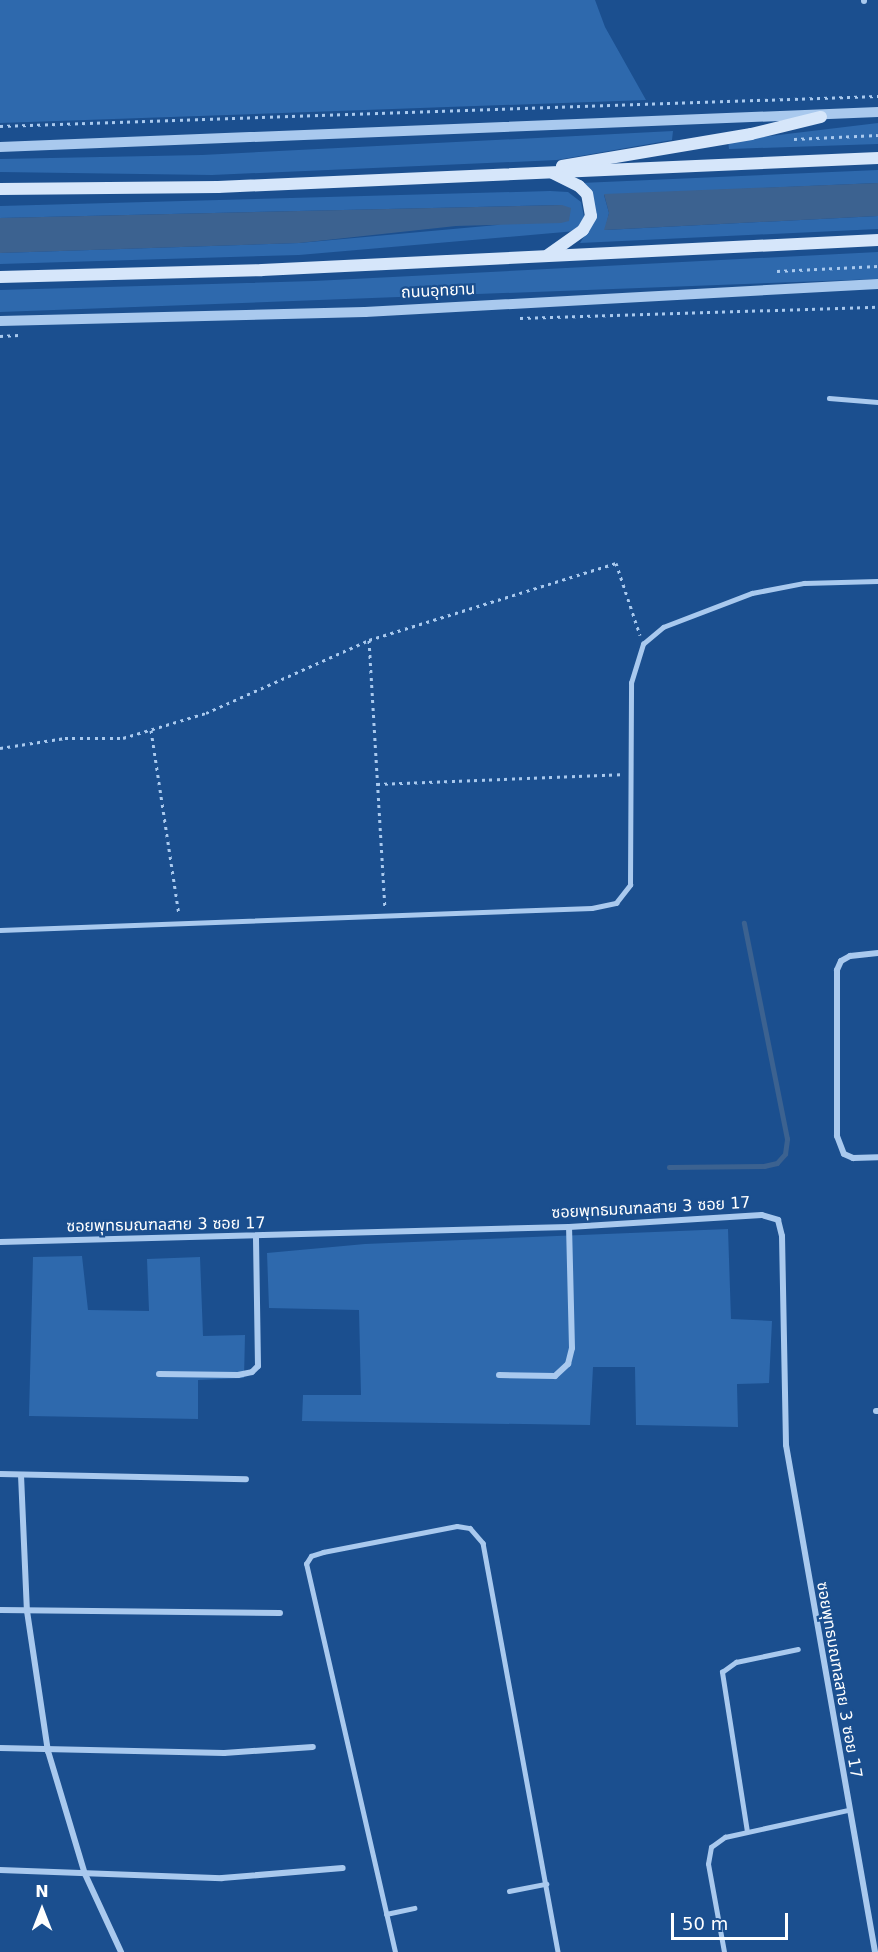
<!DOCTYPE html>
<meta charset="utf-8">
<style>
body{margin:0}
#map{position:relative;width:878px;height:1952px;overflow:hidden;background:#1b4f8f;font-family:"DejaVu Sans","Noto Sans Thai",sans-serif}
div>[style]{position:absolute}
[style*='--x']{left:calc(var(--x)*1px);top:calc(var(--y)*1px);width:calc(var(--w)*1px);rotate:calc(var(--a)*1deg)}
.green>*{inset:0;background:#2e69ad}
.water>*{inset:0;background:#3c6290}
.stream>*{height:4.5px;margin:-2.25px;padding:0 2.25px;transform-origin:2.25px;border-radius:2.25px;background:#3c6290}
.path>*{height:3px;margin-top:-1.5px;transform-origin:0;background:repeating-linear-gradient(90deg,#a9c9ee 0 3px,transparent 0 7.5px)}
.service>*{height:4.5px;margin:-2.25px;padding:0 2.25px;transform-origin:2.25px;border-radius:2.25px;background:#a9c9ee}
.minor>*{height:6px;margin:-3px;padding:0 3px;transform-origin:3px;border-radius:3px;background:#a9c9ee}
.tertiary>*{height:10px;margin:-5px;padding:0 5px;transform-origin:5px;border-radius:5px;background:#a9c9ee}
.secondary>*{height:12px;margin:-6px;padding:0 6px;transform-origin:6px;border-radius:6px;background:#d6e6fa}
span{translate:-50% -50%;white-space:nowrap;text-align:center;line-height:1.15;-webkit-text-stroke:4.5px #1b4f8f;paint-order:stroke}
.street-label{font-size:16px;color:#fff}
.north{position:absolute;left:12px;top:1880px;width:60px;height:60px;-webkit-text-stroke:4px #1b4f8f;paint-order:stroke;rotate:0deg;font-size:16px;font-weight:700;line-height:24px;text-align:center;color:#fff}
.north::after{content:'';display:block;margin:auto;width:21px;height:27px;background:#fff;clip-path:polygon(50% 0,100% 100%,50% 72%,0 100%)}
.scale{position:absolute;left:671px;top:1913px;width:117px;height:27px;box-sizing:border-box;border:3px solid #fff;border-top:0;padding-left:8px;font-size:18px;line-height:21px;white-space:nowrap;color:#fff;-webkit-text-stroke:4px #1b4f8f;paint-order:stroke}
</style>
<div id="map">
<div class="green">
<div style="clip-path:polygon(0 0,595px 0,605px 27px,646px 100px,0 123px)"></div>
<div style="clip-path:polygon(878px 123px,878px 144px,729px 149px,728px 141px)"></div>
<div style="clip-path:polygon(673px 131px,672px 140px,557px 160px,212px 175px,0 172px,0 159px,202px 155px)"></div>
<div style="clip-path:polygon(878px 170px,878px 183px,604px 195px,609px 213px,605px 230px,878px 216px,878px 229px,580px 243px,593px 222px,581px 183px)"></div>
<div style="clip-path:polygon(550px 191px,568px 192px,581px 202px,584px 217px,576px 231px,299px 255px,0 264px,0 253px,299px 243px,497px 225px,562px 205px,0 218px,0 206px)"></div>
<div style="clip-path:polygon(878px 252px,878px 279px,0 312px,0 290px,314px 281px)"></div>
<div style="clip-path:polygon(728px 1229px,731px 1319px,772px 1321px,769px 1383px,737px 1384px,738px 1427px,636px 1425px,635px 1367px,593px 1367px,590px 1425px,302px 1421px,303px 1395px,361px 1395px,359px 1310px,269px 1308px,267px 1253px,365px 1244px)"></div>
<div style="clip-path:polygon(82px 1256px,88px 1310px,149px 1311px,147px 1259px,200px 1257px,203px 1336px,245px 1335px,244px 1378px,198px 1380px,198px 1419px,29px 1416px,33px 1257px)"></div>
</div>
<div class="water">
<div style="clip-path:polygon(878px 183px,878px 216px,604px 230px,609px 213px,604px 194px)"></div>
<div style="clip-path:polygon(562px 205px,571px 208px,569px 221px,561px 223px,456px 226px,299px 243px,0 253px,0 218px)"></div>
</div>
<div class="stream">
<div style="--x:669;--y:1167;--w:95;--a:-0.6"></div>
<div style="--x:764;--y:1166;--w:13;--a:-13"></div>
<div style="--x:777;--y:1163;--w:12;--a:-48"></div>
<div style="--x:785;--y:1154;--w:15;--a:-82"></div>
<div style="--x:787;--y:1139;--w:220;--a:-101.3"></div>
</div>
<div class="path">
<div style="--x:0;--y:126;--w:879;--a:-1.96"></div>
<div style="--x:794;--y:139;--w:84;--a:-2.7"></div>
<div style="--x:777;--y:271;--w:101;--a:-2.8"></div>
<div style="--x:520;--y:318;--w:358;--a:-1.8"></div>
<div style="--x:0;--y:336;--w:19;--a:-3"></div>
<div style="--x:369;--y:640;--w:268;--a:86.6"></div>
<div style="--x:151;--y:730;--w:187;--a:81.4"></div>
<div style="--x:0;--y:748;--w:66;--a:-8.7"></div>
<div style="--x:65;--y:738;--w:58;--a:0"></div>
<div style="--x:123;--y:738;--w:87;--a:-16.8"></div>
<div style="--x:206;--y:713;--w:179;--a:-24.1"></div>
<div style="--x:369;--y:640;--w:259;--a:-17.3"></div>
<div style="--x:616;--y:563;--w:76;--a:71.6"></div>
<div style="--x:377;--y:784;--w:244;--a:-2.3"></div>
</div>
<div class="service">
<div style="--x:829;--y:398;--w:49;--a:4.7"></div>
<div style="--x:0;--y:930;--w:592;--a:-2.13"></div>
<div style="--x:592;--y:908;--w:25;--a:-12"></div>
<div style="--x:616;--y:903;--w:23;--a:-52"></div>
<div style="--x:630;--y:885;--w:202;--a:-89.7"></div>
<div style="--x:631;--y:683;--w:41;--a:-72.9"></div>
<div style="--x:643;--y:644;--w:26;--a:-40"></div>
<div style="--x:663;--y:627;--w:95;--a:-20.9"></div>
<div style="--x:752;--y:593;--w:53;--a:-10.9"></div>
<div style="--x:804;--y:583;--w:74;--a:-1.5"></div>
<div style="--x:747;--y:1832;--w:162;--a:-98.9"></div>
<div style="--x:722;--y:1672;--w:17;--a:-36"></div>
<div style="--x:736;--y:1662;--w:63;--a:-11.8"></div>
<div style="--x:509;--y:1891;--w:38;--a:-11"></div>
<div style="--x:386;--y:1914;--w:29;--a:-12"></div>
<div style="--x:395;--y:1952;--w:398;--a:-102.9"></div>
<div style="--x:306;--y:1564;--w:9;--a:-58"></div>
<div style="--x:311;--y:1556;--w:13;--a:-18"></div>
<div style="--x:323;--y:1552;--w:136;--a:-11"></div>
<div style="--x:457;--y:1526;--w:13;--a:9"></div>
<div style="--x:470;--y:1528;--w:20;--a:49"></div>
<div style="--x:483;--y:1543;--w:416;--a:79.6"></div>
<div style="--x:724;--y:1952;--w:89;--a:-100.3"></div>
<div style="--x:708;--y:1864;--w:17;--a:-80"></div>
<div style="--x:711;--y:1847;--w:17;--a:-36"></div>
<div style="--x:725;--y:1837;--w:126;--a:-12.4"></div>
</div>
<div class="minor">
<div style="--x:864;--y:0;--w:1;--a:90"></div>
<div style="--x:878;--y:953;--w:28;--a:174"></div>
<div style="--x:850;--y:956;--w:10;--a:151"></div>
<div style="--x:841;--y:961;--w:10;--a:114"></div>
<div style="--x:837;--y:970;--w:166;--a:90"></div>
<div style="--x:837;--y:1136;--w:19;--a:69"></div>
<div style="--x:844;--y:1154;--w:10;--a:24"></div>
<div style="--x:853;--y:1158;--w:25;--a:-2"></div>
<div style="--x:0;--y:1242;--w:569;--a:-1.51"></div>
<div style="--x:569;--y:1227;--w:193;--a:-3.6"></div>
<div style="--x:762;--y:1215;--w:17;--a:17"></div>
<div style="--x:778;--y:1220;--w:16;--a:76"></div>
<div style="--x:782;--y:1236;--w:209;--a:88.9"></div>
<div style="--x:786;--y:1445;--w:515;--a:80.04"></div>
<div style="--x:159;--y:1374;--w:79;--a:0.7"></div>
<div style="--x:238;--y:1375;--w:14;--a:-12"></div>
<div style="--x:252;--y:1372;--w:8;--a:-45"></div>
<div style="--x:258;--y:1366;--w:130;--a:-90.9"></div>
<div style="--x:499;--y:1375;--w:56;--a:1"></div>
<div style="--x:555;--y:1376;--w:18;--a:-43"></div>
<div style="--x:568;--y:1364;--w:16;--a:-76"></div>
<div style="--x:572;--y:1348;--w:121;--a:-91.4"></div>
<div style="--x:876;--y:1411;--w:2;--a:0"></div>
<div style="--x:0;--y:1474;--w:246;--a:1.2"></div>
<div style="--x:21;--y:1475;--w:136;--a:87.5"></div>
<div style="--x:27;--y:1611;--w:142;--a:81.5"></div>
<div style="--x:48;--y:1751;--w:128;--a:73.3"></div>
<div style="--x:85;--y:1874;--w:86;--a:65.2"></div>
<div style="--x:0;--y:1610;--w:280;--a:0.6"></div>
<div style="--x:0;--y:1748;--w:224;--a:1.3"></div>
<div style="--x:224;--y:1753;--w:89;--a:-3.9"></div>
<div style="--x:0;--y:1870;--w:222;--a:2.1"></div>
<div style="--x:222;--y:1878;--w:121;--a:-4.7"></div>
</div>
<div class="tertiary">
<div style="--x:0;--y:147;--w:879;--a:-2.28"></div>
<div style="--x:0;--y:321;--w:365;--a:-1.4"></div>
<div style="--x:365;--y:312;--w:514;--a:-3.12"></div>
</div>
<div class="secondary">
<div style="--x:562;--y:166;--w:192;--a:-9.6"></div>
<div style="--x:751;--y:134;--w:72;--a:-13.7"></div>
<div style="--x:0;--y:189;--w:218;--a:-0.5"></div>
<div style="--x:218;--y:187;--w:661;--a:-2.52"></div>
<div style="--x:548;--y:255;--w:43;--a:-35.5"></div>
<div style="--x:583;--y:230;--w:16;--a:-60"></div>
<div style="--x:591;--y:216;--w:22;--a:-100"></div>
<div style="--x:587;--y:194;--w:11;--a:-135"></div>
<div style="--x:579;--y:186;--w:28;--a:-154"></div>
<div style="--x:0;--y:277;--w:262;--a:-1.5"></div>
<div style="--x:262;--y:270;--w:617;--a:-2.79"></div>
</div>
<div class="street-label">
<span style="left:438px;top:291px;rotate:-3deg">ถนนอุทยาน</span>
<span style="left:651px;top:1208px;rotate:-3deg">ซอยพุทธมณฑลสาย 3 ซอย 17</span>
<span style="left:166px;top:1225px;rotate:-1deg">ซอยพุทธมณฑลสาย 3 ซอย 17</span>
<span style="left:839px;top:1680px;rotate:80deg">ซอยพุทธมณฑลสาย 3 ซอย 17</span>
</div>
<div class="north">N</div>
<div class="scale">50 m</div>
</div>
